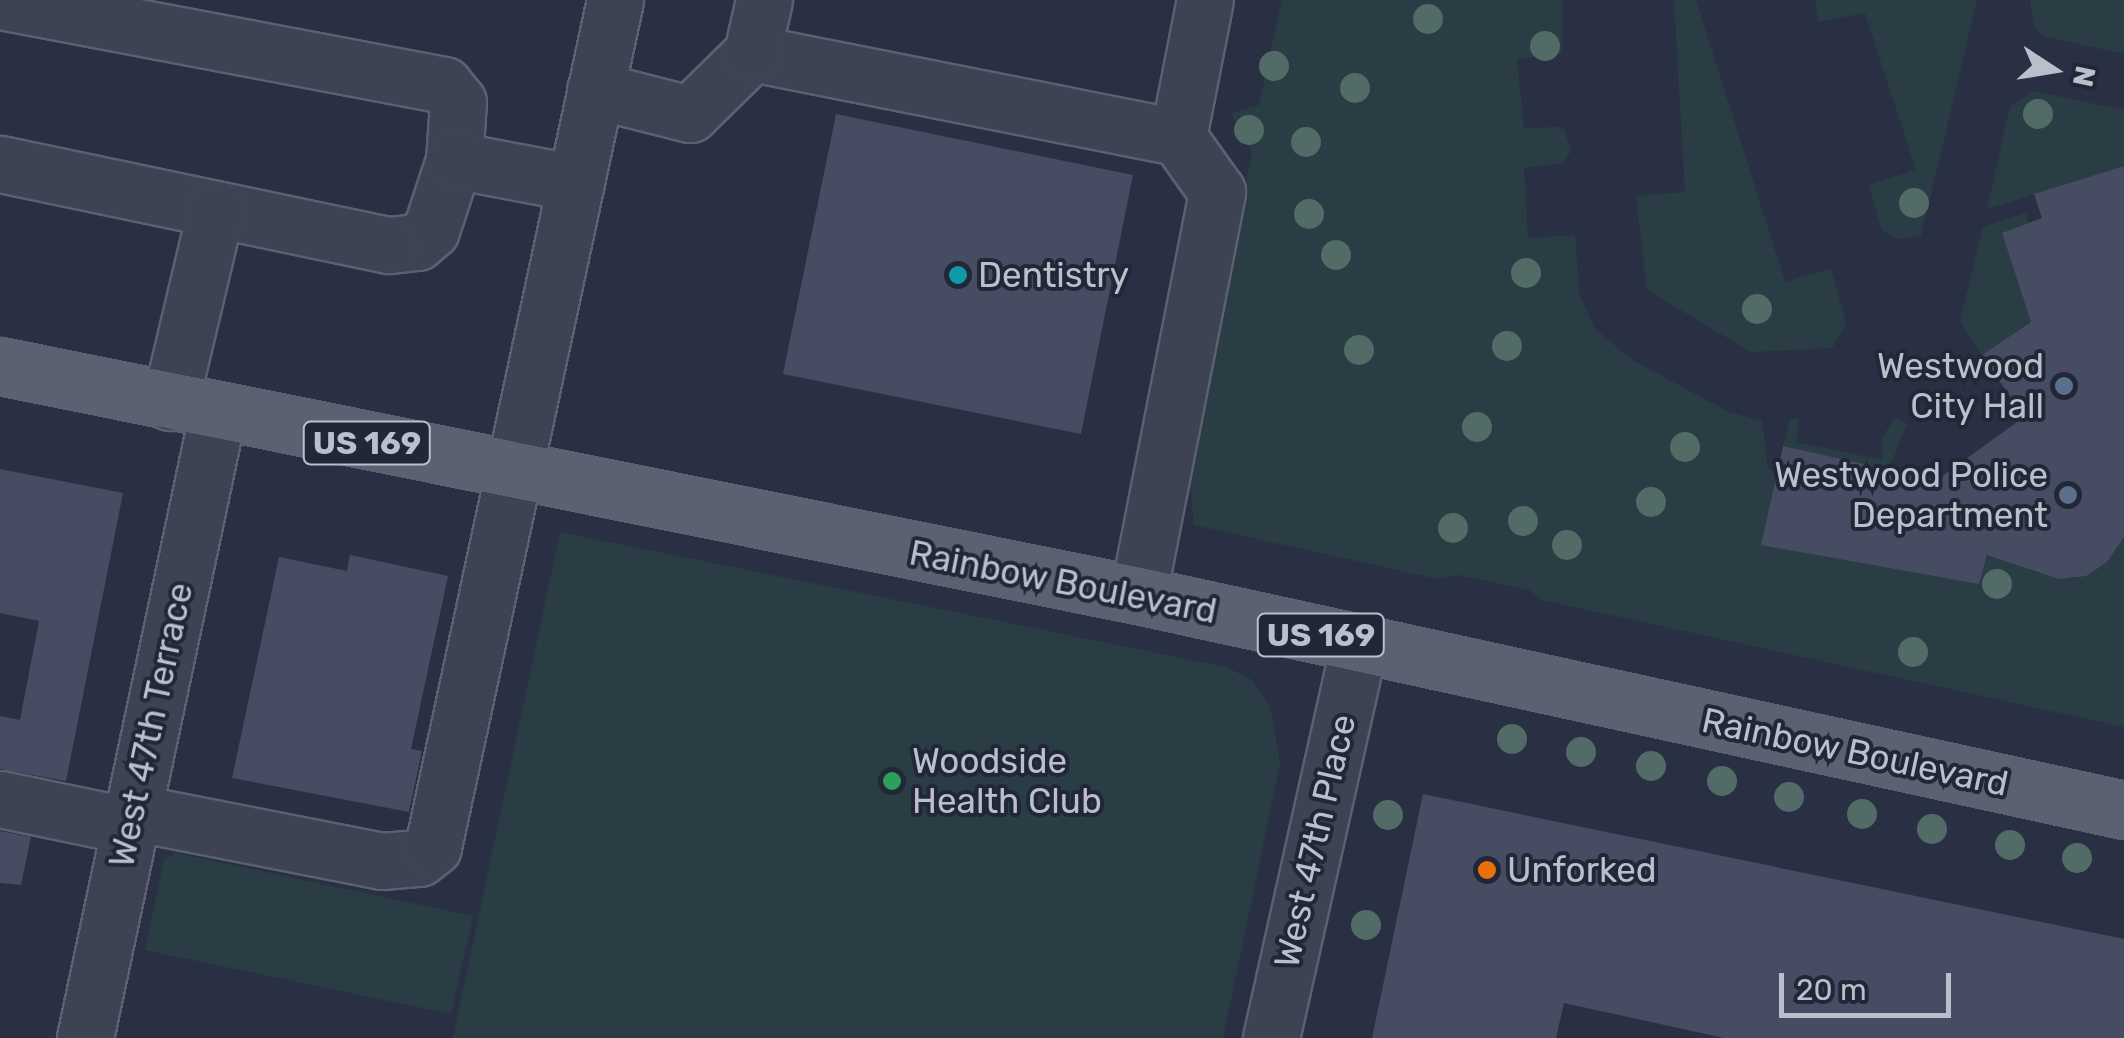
<!DOCTYPE html>
<style>
body{margin:0}
#map{position:relative;width:2124px;height:1038px;overflow:hidden;background:#293043;font-family:Rubik,sans-serif}
div>[style]{position:absolute}
[style*='--x']{left:calc(var(--x)*1px);top:calc(var(--y)*1px);width:calc(var(--w)*1px);rotate:calc(var(--a)*1deg)}
.green>*{inset:0;background:#2b3d44}
.building>*{inset:0;background:#464d62}
.roads{filter:drop-shadow(2px 0 #5c6070) drop-shadow(-2px 0 #5c6070) drop-shadow(0 2px #5c6070) drop-shadow(0 -2px #5c6070)}
.minor>*{height:55px;margin:-27.5px;padding:0 27.5px;transform-origin:27.5px;border-radius:27.5px;background:#3e4353}
.major>*{height:55px;margin:-27.5px;padding:0 27.5px;transform-origin:27.5px;border-radius:27.5px;background:#5c6172}
.trees>*{width:30px;height:30px;margin:-15px;border-radius:50%;background:#526b67}
.dots>*{width:28px;height:28px;translate:-50% -50%;box-sizing:border-box;border:5px solid #222738;border-radius:50%}
span{translate:-50% -50%;white-space:nowrap;text-align:center;line-height:1.15;-webkit-text-stroke:8px #222738;paint-order:stroke}
.shield-label span{padding:2px 8px;background:#222738;border:2px solid;border-radius:8px;-webkit-text-stroke-width:0}
.shield-label{font-size:32px;color:#bbbfcc;font-weight:700}
.poi-label{font-size:35px;color:#bbbfcc}
.left{translate:0 -50%;text-align:left}
.right{translate:-100% -50%;text-align:right}
.street-label{font-size:35px;color:#bbbfcc}
.north{position:absolute;left:2004px;top:20px;width:100px;height:100px;-webkit-text-stroke:8px #222738;paint-order:stroke;rotate:102deg;font-size:28px;font-weight:700;line-height:40px;text-align:center;color:#bbbfcc}
.north::after{content:'';display:block;margin:auto;width:35px;height:45px;background:#bbbfcc;clip-path:polygon(50% 0,100% 100%,50% 72%,0 100%)}
.scale{position:absolute;left:1779px;top:973px;width:172px;height:45px;box-sizing:border-box;border:5px solid #bbbfcc;border-top:0;padding-left:12px;font-size:30px;line-height:35px;white-space:nowrap;color:#bbbfcc;-webkit-text-stroke:8px #222738;paint-order:stroke}
</style>
<div id="map">
<div class="green">
<div style="clip-path:polygon(1282px 0,1563px 0,1562px 54px,1517px 59px,1524px 128px,1563px 127px,1571px 151px,1563px 163px,1524px 168px,1528px 238px,1575px 235px,1579px 292px,1594px 328px,1632px 360px,1729px 412px,1762px 421px,1768px 469px,1777px 472px,1762px 544px,1979px 583px,1988px 553px,1994px 558px,2007px 549px,2031px 571px,2073px 579px,2107px 562px,2124px 537px,2124px 727px,1542px 600px,1529px 590px,1458px 575px,1438px 579px,1194px 525px,1188px 465px,1252px 153px,1231px 113px,1259px 105px)"></div>
<div style="clip-path:polygon(1674px 0,1696px 0,1785px 282px,1831px 269px,1846px 323px,1832px 348px,1751px 352px,1647px 290px,1636px 196px,1685px 192px)"></div>
<div style="clip-path:polygon(1815px 0,1977px 0,1921px 236px,1900px 239px,1882px 231px,1869px 185px,1916px 170px,1865px 13px,1818px 22px)"></div>
<div style="clip-path:polygon(2030px 0,2124px 0,2124px 54px,2043px 36px,2034px 27px)"></div>
<div style="clip-path:polygon(2033px 91px,2124px 110px,2124px 166px,1987px 209px,2010px 107px)"></div>
<div style="clip-path:polygon(2026px 213px,2029px 223px,2002px 233px,2031px 322px,1982px 355px,1960px 321px,1983px 227px)"></div>
<div style="clip-path:polygon(1895px 417px,1907px 424px,1889px 469px,1783px 446px,1790px 419px,1799px 418px,1796px 442px,1882px 460px,1882px 438px)"></div>
<div style="clip-path:polygon(560px 532px,1226px 667px,1252px 680px,1270px 706px,1280px 764px,1223px 1038px,453px 1038px)"></div>
<div style="clip-path:polygon(176px 853px,473px 916px,451px 1014px,145px 950px,164px 859px)"></div>
</div>
<div class="building">
<div style="clip-path:polygon(836px 114px,1133px 175px,1081px 434px,783px 374px)"></div>
<div style="clip-path:polygon(2124px 166px,2124px 537px,2107px 562px,2086px 576px,2059px 579px,1987px 555px,1979px 584px,1761px 545px,1783px 446px,1937px 480px,2024px 417px,1982px 355px,2031px 322px,2002px 233px,2042px 218px,2034px 194px)"></div>
<div style="clip-path:polygon(0 469px,123px 493px,66px 781px,0 769px,0 716px,20px 720px,39px 621px,0 613px)"></div>
<div style="clip-path:polygon(350px 555px,448px 576px,411px 749px,422px 751px,409px 812px,232px 778px,279px 557px,347px 571px)"></div>
<div style="clip-path:polygon(1423px 794px,2124px 939px,2124px 1038px,1724px 1038px,1564px 1003px,1556px 1038px,1372px 1038px)"></div>
<div style="clip-path:polygon(0 831px,31px 837px,21px 885px,0 883px)"></div>
</div>
<div class="roads">
<div class="minor">
<div style="--x:0;--y:1;--w:452;--a:10.7"></div>
<div style="--x:444;--y:85;--w:22;--a:51"></div>
<div style="--x:458;--y:102;--w:58;--a:93.9"></div>
<div style="--x:454;--y:160;--w:74;--a:108.2"></div>
<div style="--x:431;--y:230;--w:18;--a:139"></div>
<div style="--x:417;--y:242;--w:29;--a:174"></div>
<div style="--x:388;--y:245;--w:396;--a:-168.2"></div>
<div style="--x:752;--y:53;--w:434;--a:11.2"></div>
<div style="--x:595;--y:90;--w:98;--a:14.2"></div>
<div style="--x:690;--y:114;--w:87;--a:-44.5"></div>
<div style="--x:752;--y:53;--w:54;--a:-77.2"></div>
<div style="--x:454;--y:160;--w:124;--a:10.7"></div>
<div style="--x:170;--y:402;--w:198;--a:-76.6"></div>
<div style="--x:1138;--y:595;--w:411;--a:-78.9"></div>
<div style="--x:1217;--y:192;--w:67;--a:-125.3"></div>
<div style="--x:1178;--y:137;--w:140;--a:-78.9"></div>
<div style="--x:0;--y:799;--w:133;--a:11.7"></div>
<div style="--x:132;--y:812;--w:255;--a:11.1"></div>
<div style="--x:382;--y:861;--w:37;--a:-5"></div>
<div style="--x:419;--y:858;--w:18;--a:-38"></div>
<div style="--x:433;--y:847;--w:866;--a:-77.87"></div>
<div style="--x:85;--y:1038;--w:641;--a:-78.02"></div>
<div style="--x:1271;--y:1038;--w:405;--a:-77.4"></div>
</div>
<div class="major">
<div style="--x:0;--y:366;--w:1161;--a:11.38"></div>
<div style="--x:1138;--y:595;--w:1009;--a:12.3"></div>
</div>
</div>
<div class="trees">
<div style="left:1428px;top:19px"></div>
<div style="left:1545px;top:46px"></div>
<div style="left:1274px;top:66px"></div>
<div style="left:1355px;top:88px"></div>
<div style="left:2038px;top:114px"></div>
<div style="left:1249px;top:130px"></div>
<div style="left:1306px;top:142px"></div>
<div style="left:1914px;top:203px"></div>
<div style="left:1309px;top:214px"></div>
<div style="left:1336px;top:255px"></div>
<div style="left:1526px;top:273px"></div>
<div style="left:1757px;top:309px"></div>
<div style="left:1507px;top:346px"></div>
<div style="left:1359px;top:350px"></div>
<div style="left:1477px;top:427px"></div>
<div style="left:1685px;top:447px"></div>
<div style="left:1651px;top:502px"></div>
<div style="left:1523px;top:521px"></div>
<div style="left:1453px;top:528px"></div>
<div style="left:1567px;top:545px"></div>
<div style="left:1997px;top:584px"></div>
<div style="left:1913px;top:652px"></div>
<div style="left:1512px;top:739px"></div>
<div style="left:1581px;top:752px"></div>
<div style="left:1651px;top:766px"></div>
<div style="left:1722px;top:781px"></div>
<div style="left:1789px;top:797px"></div>
<div style="left:1862px;top:814px"></div>
<div style="left:1388px;top:815px"></div>
<div style="left:1932px;top:829px"></div>
<div style="left:2010px;top:845px"></div>
<div style="left:2077px;top:858px"></div>
<div style="left:1366px;top:925px"></div>
</div>
<div class="dots">
<div style="left:958px;top:275px;background:#0f9aa8"></div>
<div style="left:2064px;top:386px;background:#5c6f8a"></div>
<div style="left:2068px;top:495px;background:#5c6f8a"></div>
<div style="left:892px;top:781px;background:#2e9e5b"></div>
<div style="left:1487px;top:870px;background:#e8710a"></div>
</div>
<div class="shield-label">
<span style="left:367px;top:443px">US 169</span>
<span style="left:1321px;top:635px">US 169</span>
</div>
<div class="poi-label">
<span class="left" style="left:978px;top:275px">Dentistry</span>
<span class="right" style="left:2044px;top:386px">Westwood<br>City Hall</span>
<span class="right" style="left:2048px;top:495px">Westwood Police<br>Department</span>
<span class="left" style="left:912px;top:781px">Woodside<br>Health Club</span>
<span class="left" style="left:1507px;top:870px">Unforked</span>
</div>
<div class="street-label">
<span style="left:1063px;top:582px;rotate:11deg">Rainbow Boulevard</span>
<span style="left:151px;top:725px;rotate:-78deg">West 47th Terrace</span>
<span style="left:1855px;top:752px;rotate:12deg">Rainbow Boulevard</span>
<span style="left:1315px;top:841px;rotate:-77deg">West 47th Place</span>
</div>
<div class="north">N</div>
<div class="scale">20 m</div>
</div>
